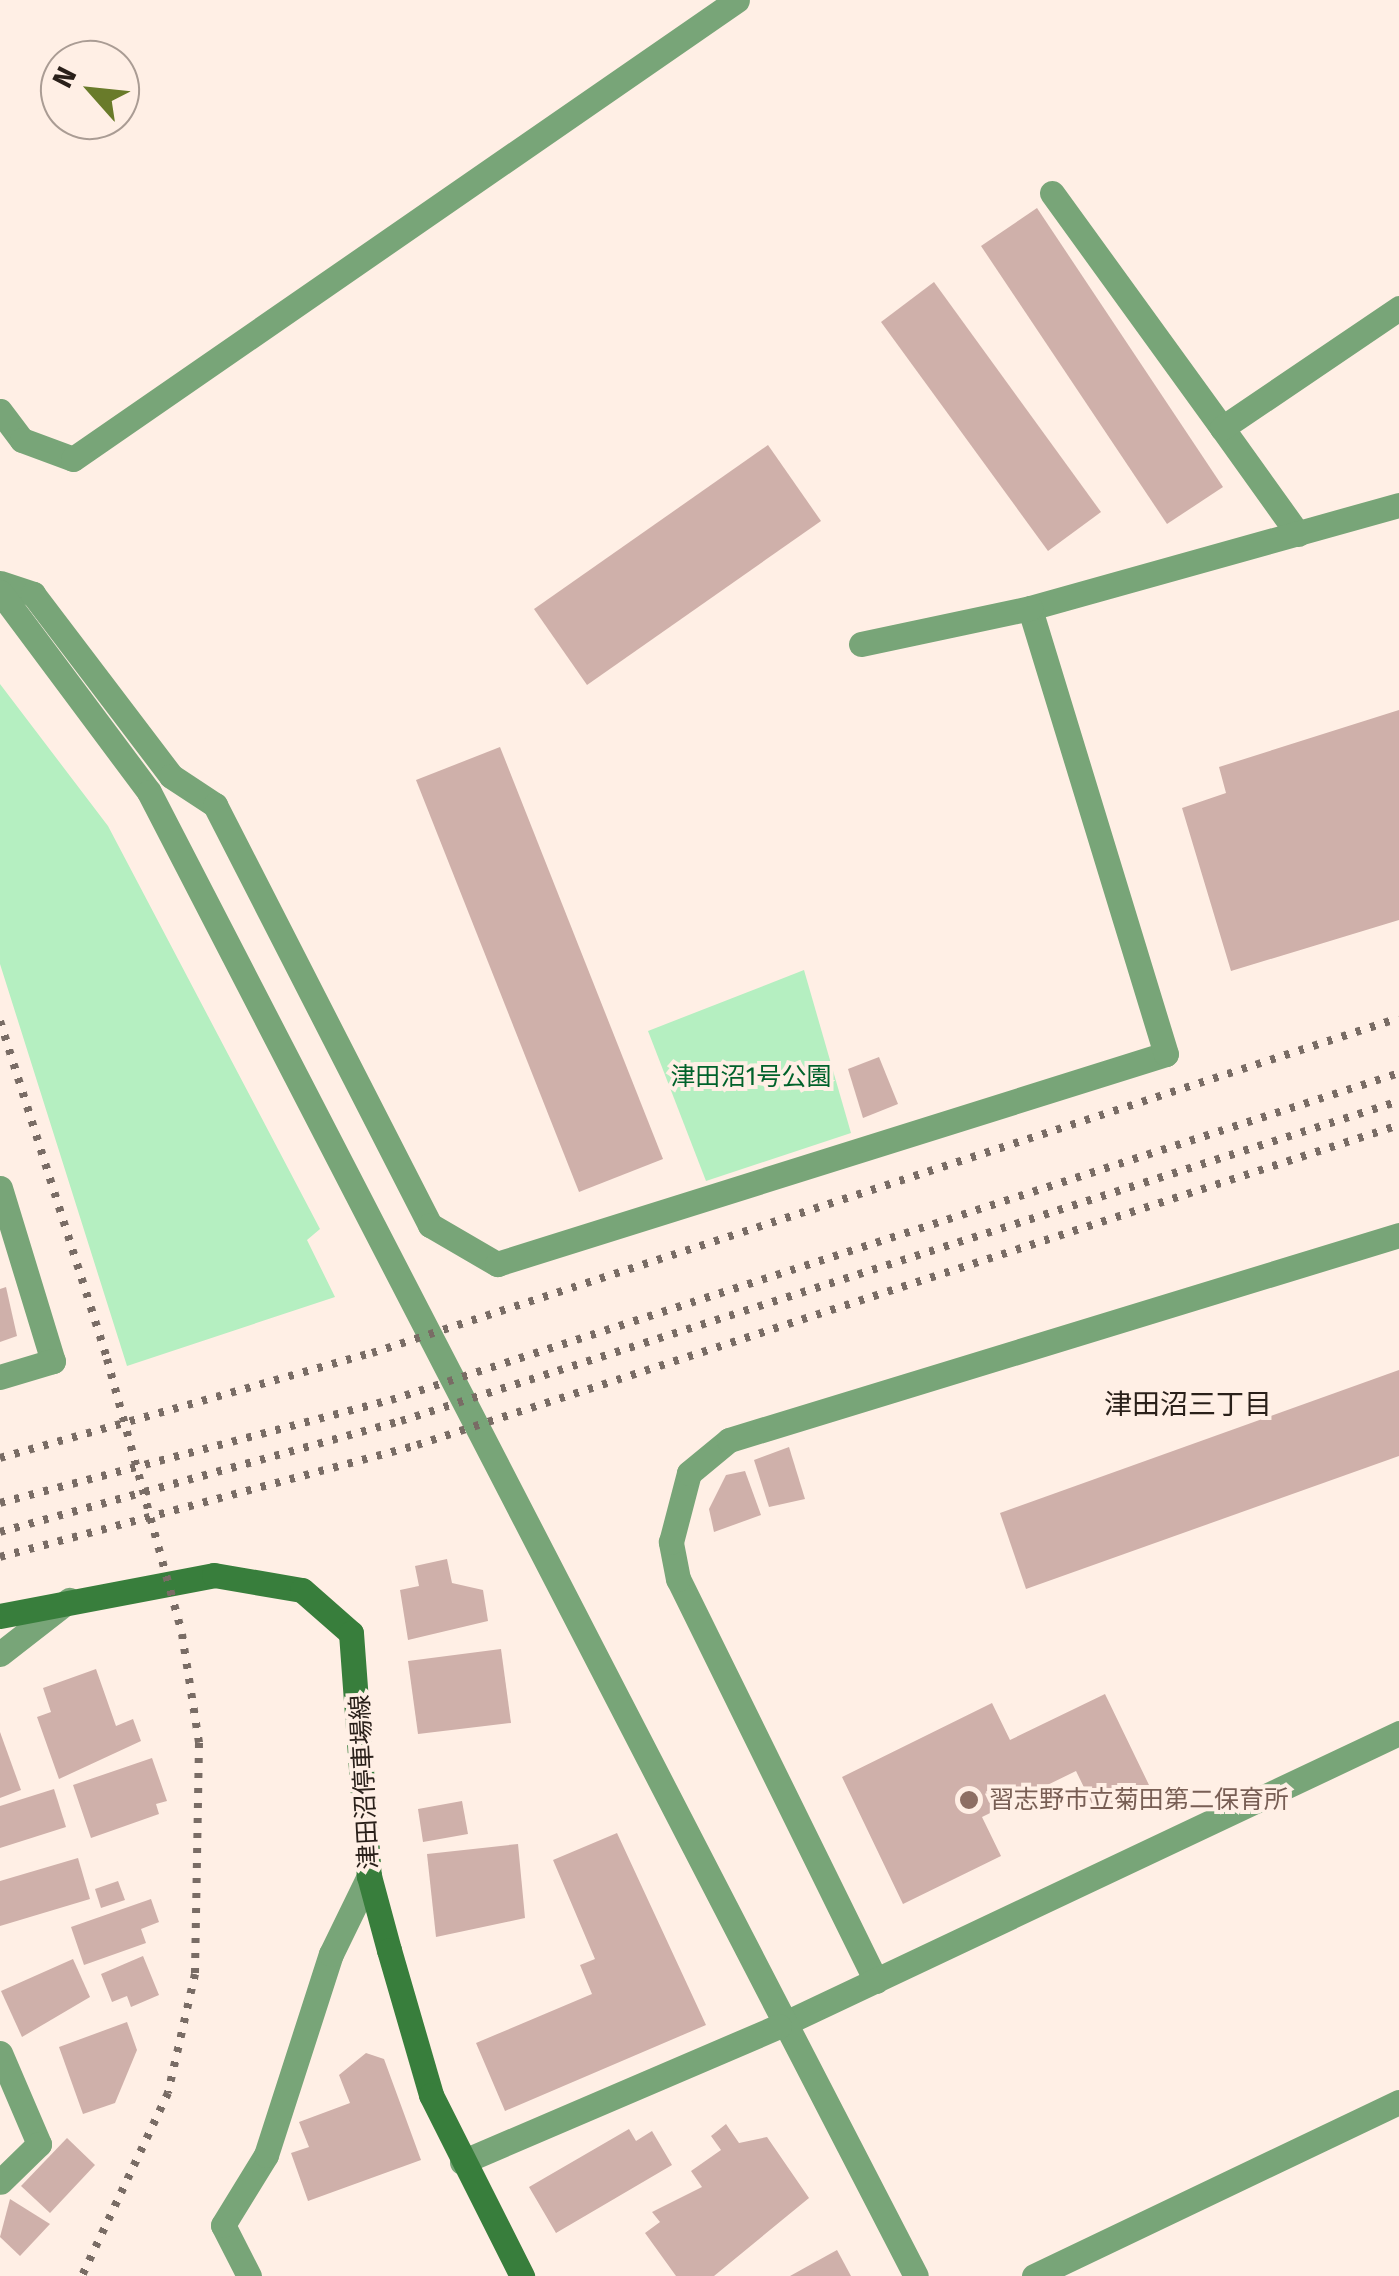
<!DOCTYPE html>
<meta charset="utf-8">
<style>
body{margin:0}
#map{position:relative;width:1399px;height:2276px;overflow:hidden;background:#ffefe5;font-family:"Fira Sans","Noto Sans JP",sans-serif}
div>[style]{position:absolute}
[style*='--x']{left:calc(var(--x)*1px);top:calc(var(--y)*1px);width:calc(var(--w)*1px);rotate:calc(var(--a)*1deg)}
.green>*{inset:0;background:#b5efc1}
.building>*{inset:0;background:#cfb0aa}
.minor>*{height:25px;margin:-12.5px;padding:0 12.5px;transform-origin:12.5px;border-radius:12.5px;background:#78a578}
.tertiary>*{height:25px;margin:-12.5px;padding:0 12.5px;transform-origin:12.5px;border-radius:12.5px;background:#78a578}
.secondary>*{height:25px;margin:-12.5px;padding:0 12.5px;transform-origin:12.5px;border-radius:12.5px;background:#387e3c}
.rail>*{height:8px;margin-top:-4px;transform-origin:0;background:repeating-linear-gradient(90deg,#796c65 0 5px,transparent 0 15px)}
.dots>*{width:28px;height:28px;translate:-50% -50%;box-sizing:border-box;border:5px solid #ffefe5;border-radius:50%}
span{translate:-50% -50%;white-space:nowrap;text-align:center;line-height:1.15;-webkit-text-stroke:8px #ffefe5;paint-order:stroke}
.park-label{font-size:25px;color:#00622b}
.street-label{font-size:25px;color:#2a201a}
.education-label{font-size:25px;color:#785e54}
.left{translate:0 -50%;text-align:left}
.neighbourhood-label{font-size:28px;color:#2a201a}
.north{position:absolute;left:40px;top:40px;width:100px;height:100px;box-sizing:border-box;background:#ffefe5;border:2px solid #aa9c94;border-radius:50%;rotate:297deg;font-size:28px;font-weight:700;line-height:40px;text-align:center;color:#2a201a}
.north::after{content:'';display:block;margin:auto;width:35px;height:45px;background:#697b2a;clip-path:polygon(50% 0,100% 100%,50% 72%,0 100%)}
</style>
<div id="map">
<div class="green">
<div style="clip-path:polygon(0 684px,108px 826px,320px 1229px,307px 1240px,335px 1297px,127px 1366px,0 964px)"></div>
<div style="clip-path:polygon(804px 970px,851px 1133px,706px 1181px,648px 1031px)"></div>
</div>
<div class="building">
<div style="clip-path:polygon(1037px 208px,1223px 487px,1167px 524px,981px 246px)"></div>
<div style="clip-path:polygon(934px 282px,1101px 512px,1048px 551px,881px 322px)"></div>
<div style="clip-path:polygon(768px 445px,821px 521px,587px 685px,534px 609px)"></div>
<div style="clip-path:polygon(1399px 710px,1399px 920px,1231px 971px,1182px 808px,1226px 793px,1219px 767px)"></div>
<div style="clip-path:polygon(500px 747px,663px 1159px,579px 1192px,416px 780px)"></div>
<div style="clip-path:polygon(879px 1057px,898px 1104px,863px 1118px,848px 1069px)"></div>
<div style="clip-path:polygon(6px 1287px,17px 1336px,0 1342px,0 1289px)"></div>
<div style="clip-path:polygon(1399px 1370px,1399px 1456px,1026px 1589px,1000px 1513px)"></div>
<div style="clip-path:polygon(789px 1447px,805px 1499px,769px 1507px,754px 1460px)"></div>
<div style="clip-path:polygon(745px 1471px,761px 1515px,714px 1532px,709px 1509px,726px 1475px)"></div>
<div style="clip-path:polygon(447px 1559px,452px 1583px,483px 1590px,488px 1621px,408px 1640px,400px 1590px,419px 1586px,415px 1566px)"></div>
<div style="clip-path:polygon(501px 1649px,511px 1723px,418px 1734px,408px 1661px)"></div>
<div style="clip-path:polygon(96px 1669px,116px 1726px,133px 1719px,141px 1741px,59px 1779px,37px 1717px,51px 1712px,43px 1688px)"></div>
<div style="clip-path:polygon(1105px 1694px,1149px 1785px,1095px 1810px,1076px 1771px,982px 1817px,1001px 1856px,903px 1904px,842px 1777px,992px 1703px,1010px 1740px)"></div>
<div style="clip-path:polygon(0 1732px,21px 1790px,0 1798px)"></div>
<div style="clip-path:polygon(152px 1758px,167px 1801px,156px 1804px,159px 1814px,91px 1838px,73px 1785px)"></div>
<div style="clip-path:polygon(54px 1789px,66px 1827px,0 1848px,0 1806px)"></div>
<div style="clip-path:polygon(462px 1801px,468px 1834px,423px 1842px,418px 1809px)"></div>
<div style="clip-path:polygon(617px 1833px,706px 2025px,505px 2111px,476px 2043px,592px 1994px,580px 1965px,595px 1959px,553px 1860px)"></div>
<div style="clip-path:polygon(518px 1844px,525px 1918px,436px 1937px,427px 1854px)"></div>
<div style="clip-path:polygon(78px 1858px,90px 1899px,0 1926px,0 1881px)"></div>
<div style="clip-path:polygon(118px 1881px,125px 1900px,101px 1908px,95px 1889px)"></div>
<div style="clip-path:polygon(151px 1899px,159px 1922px,141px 1929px,146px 1943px,84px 1965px,71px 1927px)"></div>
<div style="clip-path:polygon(143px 1956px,159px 1995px,131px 2007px,127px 1996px,112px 2002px,101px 1974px)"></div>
<div style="clip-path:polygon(73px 1959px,90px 1997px,22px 2037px,1px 1991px)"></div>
<div style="clip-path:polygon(127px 2022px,137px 2050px,115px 2103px,83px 2114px,59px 2047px)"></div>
<div style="clip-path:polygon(366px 2053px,384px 2059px,421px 2160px,308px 2201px,291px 2153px,309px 2147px,299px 2122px,350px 2103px,339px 2075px)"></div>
<div style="clip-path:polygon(726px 2124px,739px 2143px,767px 2137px,809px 2198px,714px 2276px,676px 2276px,645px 2233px,660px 2222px,652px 2212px,702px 2187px,691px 2171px,721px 2150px,711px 2136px)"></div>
<div style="clip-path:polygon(629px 2129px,636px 2141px,652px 2131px,672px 2165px,556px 2233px,529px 2187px)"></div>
<div style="clip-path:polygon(67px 2138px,95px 2165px,50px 2213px,21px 2186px)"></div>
<div style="clip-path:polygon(10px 2199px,50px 2224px,20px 2256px,0 2237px)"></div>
<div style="clip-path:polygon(837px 2250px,851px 2276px,790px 2276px)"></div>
</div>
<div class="minor">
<div style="--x:1052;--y:193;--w:290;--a:54.1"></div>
<div style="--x:0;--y:411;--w:36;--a:53"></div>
<div style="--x:22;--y:440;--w:54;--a:20.4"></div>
<div style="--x:73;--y:459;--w:807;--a:-34.65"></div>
<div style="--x:1298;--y:534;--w:130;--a:-125.6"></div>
<div style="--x:1222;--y:428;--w:214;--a:-34.1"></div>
<div style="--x:0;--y:583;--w:35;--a:18"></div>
<div style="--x:33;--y:594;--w:228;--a:52.8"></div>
<div style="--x:171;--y:776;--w:53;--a:33.4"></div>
<div style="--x:215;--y:805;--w:472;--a:62.9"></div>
<div style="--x:430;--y:1225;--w:78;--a:30.2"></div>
<div style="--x:497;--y:1264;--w:701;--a:-17.43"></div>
<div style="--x:1166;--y:1054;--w:466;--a:-107"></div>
<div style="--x:1030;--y:608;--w:383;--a:-15.6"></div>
<div style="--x:861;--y:644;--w:173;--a:-12"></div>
<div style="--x:0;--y:1188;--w:181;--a:73"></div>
<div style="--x:53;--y:1361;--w:55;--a:163.2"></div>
<div style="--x:876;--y:1981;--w:448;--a:-116.2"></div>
<div style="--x:678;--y:1579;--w:38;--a:-101"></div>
<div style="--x:671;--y:1542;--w:71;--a:-75.4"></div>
<div style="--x:689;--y:1473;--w:52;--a:-39.5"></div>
<div style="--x:729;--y:1440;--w:701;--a:-17.01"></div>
<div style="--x:779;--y:2026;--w:686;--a:-25.29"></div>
<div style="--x:0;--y:2053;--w:99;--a:66.8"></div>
<div style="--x:39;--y:2144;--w:54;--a:135.7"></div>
<div style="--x:249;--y:2276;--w:57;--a:-117"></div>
<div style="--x:223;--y:2225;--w:82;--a:-58.4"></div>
<div style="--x:266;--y:2155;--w:211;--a:-72.1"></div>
<div style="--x:331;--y:1954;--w:87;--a:-64"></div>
</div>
<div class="tertiary">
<div style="--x:0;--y:592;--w:249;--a:53.3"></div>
<div style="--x:149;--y:792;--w:1670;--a:62.67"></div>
<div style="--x:0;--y:1654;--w:88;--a:-38"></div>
<div style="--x:462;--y:2162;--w:345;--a:-23.2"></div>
<div style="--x:1034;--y:2276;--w:404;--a:-25.5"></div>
</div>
<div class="secondary">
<div style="--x:0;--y:1616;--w:218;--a:-10.8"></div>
<div style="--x:214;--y:1575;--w:89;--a:9.7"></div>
<div style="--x:302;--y:1590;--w:65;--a:41.3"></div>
<div style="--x:351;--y:1633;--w:244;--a:85.8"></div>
<div style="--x:369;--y:1876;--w:77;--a:74.9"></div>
<div style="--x:389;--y:1950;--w:151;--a:73.8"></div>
<div style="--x:431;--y:2095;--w:203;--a:63.3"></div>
</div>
<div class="rail">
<div style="--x:0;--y:1021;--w:355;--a:72.4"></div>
<div style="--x:107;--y:1359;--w:285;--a:74.7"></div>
<div style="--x:182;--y:1634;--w:110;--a:81.1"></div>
<div style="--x:199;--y:1743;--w:231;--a:91"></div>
<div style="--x:195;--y:1974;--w:122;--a:102.8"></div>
<div style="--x:168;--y:2093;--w:202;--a:115.2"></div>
<div style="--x:0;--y:1458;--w:387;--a:-15.8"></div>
<div style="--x:372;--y:1353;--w:1080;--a:-18.07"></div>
<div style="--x:0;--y:1503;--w:404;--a:-14.8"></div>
<div style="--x:391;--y:1400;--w:1060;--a:-17.97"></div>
<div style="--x:0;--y:1532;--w:416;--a:-15.5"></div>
<div style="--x:401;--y:1421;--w:1048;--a:-17.78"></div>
<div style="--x:0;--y:1557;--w:432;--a:-15"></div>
<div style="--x:417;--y:1445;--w:1033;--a:-18.05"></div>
</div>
<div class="dots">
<div style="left:969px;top:1800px;background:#8d6e63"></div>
</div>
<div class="park-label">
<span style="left:751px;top:1077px">津田沼1号公園</span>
</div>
<div class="street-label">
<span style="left:365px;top:1782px;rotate:-93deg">津田沼停車場線</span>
</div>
<div class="education-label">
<span class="left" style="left:989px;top:1800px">習志野市立菊田第二保育所</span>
</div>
<div class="neighbourhood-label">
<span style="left:1188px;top:1405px">津田沼三丁目</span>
</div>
<div class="north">N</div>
</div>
